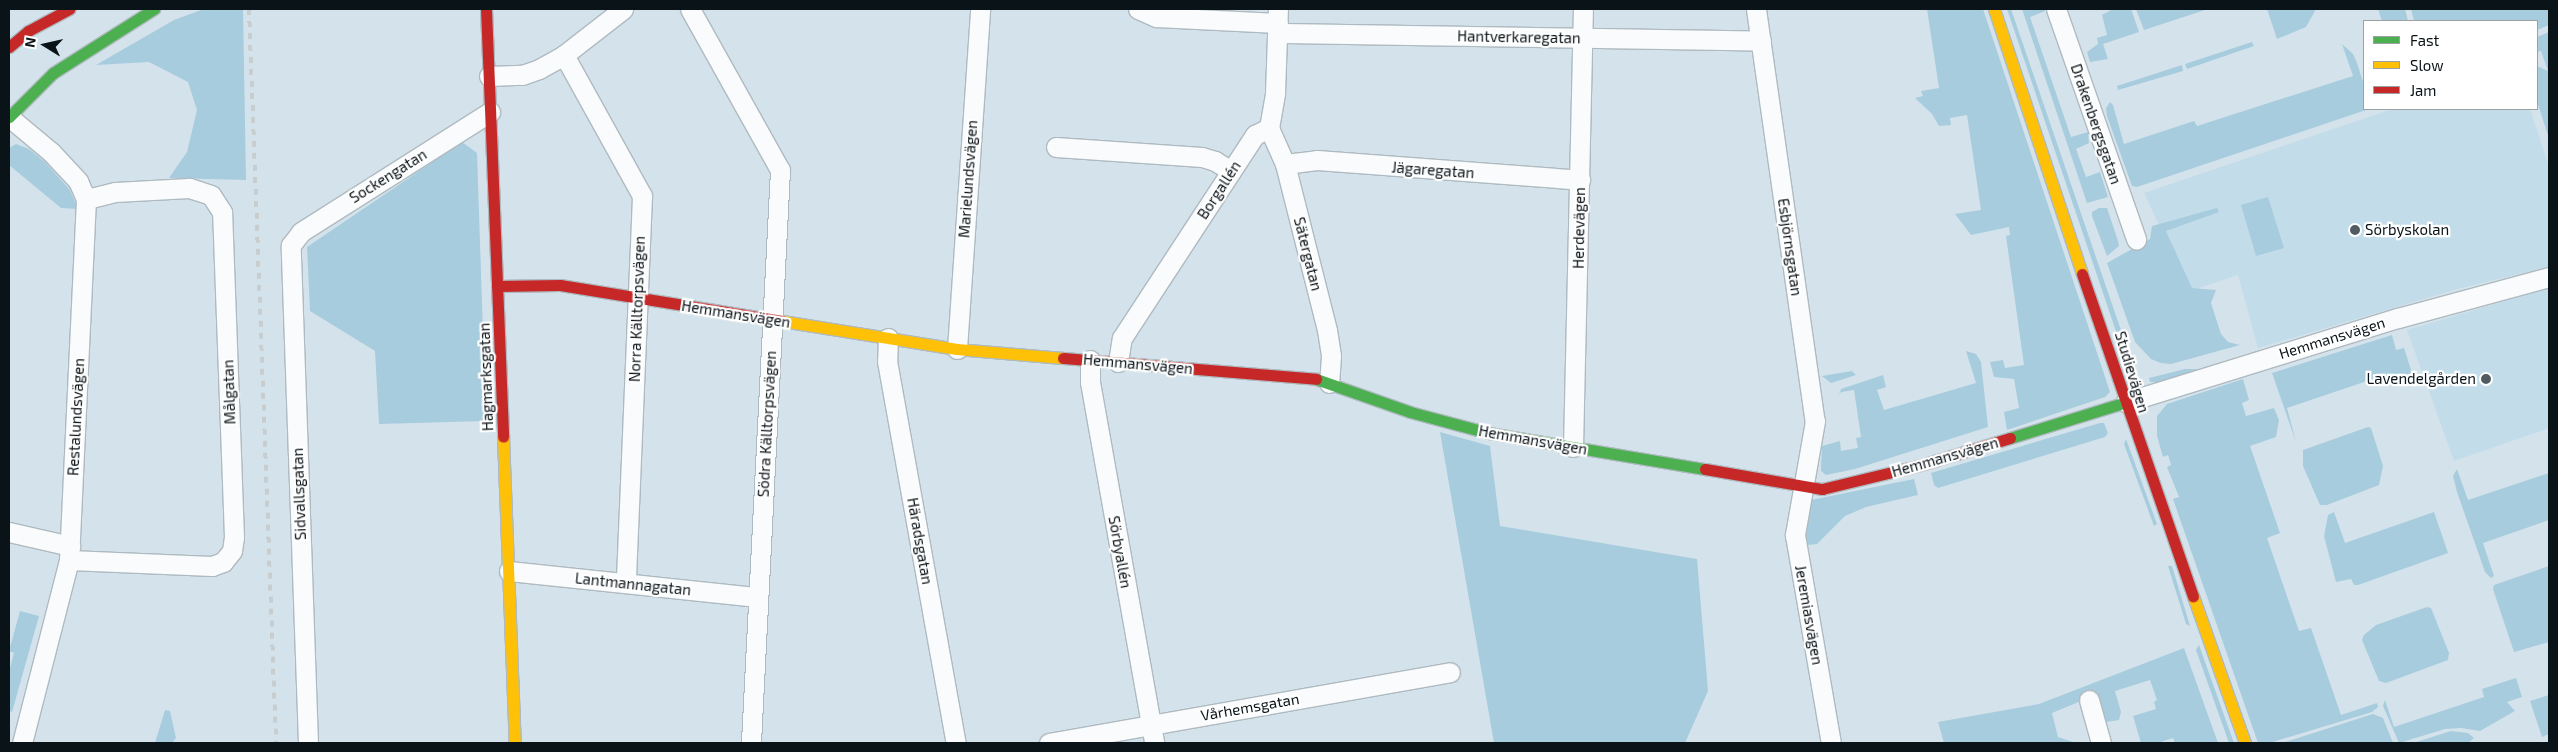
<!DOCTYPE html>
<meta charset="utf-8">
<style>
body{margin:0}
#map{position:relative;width:2558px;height:752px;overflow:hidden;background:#d4e3eb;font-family:"Exo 2",sans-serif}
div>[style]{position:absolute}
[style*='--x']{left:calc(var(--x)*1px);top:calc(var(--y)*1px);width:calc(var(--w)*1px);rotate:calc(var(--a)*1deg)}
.built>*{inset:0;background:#c2dcea}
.green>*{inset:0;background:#a7ccde}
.roads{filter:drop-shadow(1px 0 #afbac0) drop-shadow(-1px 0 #afbac0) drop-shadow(0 1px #afbac0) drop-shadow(0 -1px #afbac0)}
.street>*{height:19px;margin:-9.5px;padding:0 9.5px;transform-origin:9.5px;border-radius:9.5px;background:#f9fbfc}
.fast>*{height:11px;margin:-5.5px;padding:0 5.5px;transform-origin:5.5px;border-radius:5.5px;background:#4caf50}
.slow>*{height:11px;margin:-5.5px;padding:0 5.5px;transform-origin:5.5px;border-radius:5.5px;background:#ffc107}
.jam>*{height:11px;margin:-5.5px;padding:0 5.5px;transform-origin:5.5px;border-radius:5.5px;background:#c62828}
.rail>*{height:4px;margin-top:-2px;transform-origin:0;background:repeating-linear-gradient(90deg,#c8cdcf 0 6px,transparent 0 12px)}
.dots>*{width:14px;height:14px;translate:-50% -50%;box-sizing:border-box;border:2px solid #fff;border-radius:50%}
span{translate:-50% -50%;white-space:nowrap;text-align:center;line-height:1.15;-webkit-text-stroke:4.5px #fff;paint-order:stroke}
.street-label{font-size:15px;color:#0a1318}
.poi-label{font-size:15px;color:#0a1318}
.left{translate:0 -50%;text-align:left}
.right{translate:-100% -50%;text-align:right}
.frame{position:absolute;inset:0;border:10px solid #0a1318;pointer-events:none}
.legend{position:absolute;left:2363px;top:20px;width:175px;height:90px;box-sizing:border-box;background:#fff;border:1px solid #9da1a3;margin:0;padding:6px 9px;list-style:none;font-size:15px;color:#0a1318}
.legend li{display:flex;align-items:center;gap:10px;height:25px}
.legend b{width:25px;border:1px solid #9da1a3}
.north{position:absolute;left:20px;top:20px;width:50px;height:50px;-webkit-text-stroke:4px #fff;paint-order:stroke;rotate:280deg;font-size:14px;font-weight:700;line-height:20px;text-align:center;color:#0a1318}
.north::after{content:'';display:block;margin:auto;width:18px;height:22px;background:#0a1318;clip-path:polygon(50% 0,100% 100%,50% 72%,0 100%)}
</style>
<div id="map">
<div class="built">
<div style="clip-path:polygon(2392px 109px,2530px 109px,2549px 166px,2549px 267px,2461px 288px,2258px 348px,2238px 275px,2190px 291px,2144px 193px)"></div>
<div style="clip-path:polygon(2549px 288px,2549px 428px,2454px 461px,2407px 330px)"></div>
</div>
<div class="green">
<div style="clip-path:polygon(204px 9px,243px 9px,246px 180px,169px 178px,187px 152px,197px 110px,188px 82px,149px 62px,96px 65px,174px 20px)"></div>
<div style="clip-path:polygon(1927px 9px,1983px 9px,2110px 392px,2105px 397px,2007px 430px,2004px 412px,2019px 408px,2014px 379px,1994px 377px,1990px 362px,2003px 360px,2005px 368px,2024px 365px,2006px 236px,2010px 235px,2009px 227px,1971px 235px,1955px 214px,1981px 210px,1967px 115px,1950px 118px,1951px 125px,1939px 126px,1932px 114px,1915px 98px,1923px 96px,1921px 91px,1939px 88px)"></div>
<div style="clip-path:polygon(2007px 9px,2011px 9px,2137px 377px,2126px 361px)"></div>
<div style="clip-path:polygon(2022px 9px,2045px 9px,2045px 11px,2030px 17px,2071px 137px,2088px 132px,2089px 143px,2076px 149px,2086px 177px,2100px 172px,2108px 197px,2087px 203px)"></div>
<div style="clip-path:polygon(2113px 9px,2131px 9px,2139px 32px,2103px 44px,2108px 59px,2090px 62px,2087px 52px,2098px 44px,2097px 38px,2107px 35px,2102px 15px)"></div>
<div style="clip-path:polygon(2136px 9px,2208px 9px,2144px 30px)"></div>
<div style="clip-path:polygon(2267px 9px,2314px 9px,2315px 11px,2306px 27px,2277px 39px)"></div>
<div style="clip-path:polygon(2378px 9px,2405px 9px,2408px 21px,2382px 21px)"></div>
<div style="clip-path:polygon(2411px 9px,2549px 9px,2549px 25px,2537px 30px,2537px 21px,2414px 21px)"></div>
<div style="clip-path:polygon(2549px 32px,2549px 139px,2537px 101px,2537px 66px,2548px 71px,2541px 51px,2537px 52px,2537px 37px)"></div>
<div style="clip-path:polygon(2252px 42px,2254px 46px,2187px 69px,2185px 64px)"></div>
<div style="clip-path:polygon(2342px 44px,2353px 54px,2357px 63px,2364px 85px,2366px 110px,2137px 187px,2132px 186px,2107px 116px,2106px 108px,2110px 102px,2113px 105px,2124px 144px,2194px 121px,2197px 126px,2353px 76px)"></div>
<div style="clip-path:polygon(2182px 65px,2183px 71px,2118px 90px,2117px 86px)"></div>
<div style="clip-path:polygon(462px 142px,477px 153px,486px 421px,379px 424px,375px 351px,310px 311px,307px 247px)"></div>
<div style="clip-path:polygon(16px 144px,29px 149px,45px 162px,70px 190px,78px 209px,61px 208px,9px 165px,9px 148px)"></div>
<div style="clip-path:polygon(2268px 197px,2284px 248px,2256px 256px,2241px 205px)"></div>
<div style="clip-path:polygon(2099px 208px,2107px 208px,2118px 241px,2119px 246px,2107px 256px,2092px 216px,2092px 212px)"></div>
<div style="clip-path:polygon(2217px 208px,2219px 212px,2166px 231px,2192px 288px,2216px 290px,2211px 303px,2221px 334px,2228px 342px,2240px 345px,2171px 364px,2161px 363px,2151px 359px,2135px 342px,2107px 263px,2150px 239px,2152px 226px)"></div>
<div style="clip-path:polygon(2392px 335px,2396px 350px,2404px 348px,2412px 373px,2379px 385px,2376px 378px,2287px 408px,2296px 442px,2272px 373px)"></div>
<div style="clip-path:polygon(1966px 351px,1976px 354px,1981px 362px,1988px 427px,1855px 469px,1826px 475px,1821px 471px,1822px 446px,1840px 441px,1841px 451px,1858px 448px,1856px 438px,1861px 437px,1854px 390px,1841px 392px,1839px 395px,1841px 389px,1883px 375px,1886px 387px,1877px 390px,1884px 410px,1976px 383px)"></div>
<div style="clip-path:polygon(2185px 369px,2199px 369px,2159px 382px,2150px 382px,2149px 378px)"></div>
<div style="clip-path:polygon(1852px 371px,1856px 375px,1831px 383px,1822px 376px)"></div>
<div style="clip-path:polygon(2243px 379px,2249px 400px,2242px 403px,2246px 416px,2274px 408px,2279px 420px,2276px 437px,2250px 446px,2280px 533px,2267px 538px,2299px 631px,2311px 628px,2341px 715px,2377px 703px,2378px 707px,2372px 712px,2269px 743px,2258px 743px,2173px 499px,2179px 497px,2167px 467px,2171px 465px,2168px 455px,2163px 457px,2157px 436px,2157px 416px,2167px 404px)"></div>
<div style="clip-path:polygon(2100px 423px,2104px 423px,2108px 433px,2105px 437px,1938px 488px,1934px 485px,1931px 473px)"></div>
<div style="clip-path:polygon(2368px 427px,2371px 428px,2383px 466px,2379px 485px,2327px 505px,2320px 505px,2303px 466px,2303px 450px)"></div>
<div style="clip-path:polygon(1440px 432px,1490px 446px,1500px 526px,1697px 559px,1708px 691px,1685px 743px,1494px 743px)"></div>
<div style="clip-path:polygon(2126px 439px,2157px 524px,2154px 526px,2124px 444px)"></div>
<div style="clip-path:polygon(2457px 469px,2468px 500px,2549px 473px,2549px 520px,2483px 543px,2494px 576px,2491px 578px,2485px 572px,2457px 492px,2453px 476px)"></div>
<div style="clip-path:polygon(1914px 479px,1918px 495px,1866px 507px,1845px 516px,1817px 544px,1808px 545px,1805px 531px,1811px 500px)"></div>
<div style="clip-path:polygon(2334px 512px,2345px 543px,2434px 512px,2448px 553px,2358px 585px,2354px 585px,2351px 579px,2336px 582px,2324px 536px,2328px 515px)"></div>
<div style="clip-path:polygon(2168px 566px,2172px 566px,2190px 626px,2186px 624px)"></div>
<div style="clip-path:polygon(2549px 566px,2549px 642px,2514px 652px,2493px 589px,2494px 585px)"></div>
<div style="clip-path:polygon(2427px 607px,2431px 608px,2449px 653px,2448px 660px,2386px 683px,2379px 681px,2362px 640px,2364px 635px,2376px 625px)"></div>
<div style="clip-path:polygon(20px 611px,39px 616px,12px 712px,9px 711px,9px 672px,14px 653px,9px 651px)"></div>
<div style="clip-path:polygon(2199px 645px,2234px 743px,2229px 743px,2196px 650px)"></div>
<div style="clip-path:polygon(2184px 648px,2218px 743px,2175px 743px,2173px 738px,2157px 743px,2141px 743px,2133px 716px,2156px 709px,2154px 702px,2157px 700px,2150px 680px,2115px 691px,2121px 712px,2119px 720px,2106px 722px,2093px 696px,2052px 713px,2058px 737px,2076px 743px,1944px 743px,1938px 722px,2039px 704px)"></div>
<div style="clip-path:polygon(2516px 678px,2522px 697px,2507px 702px,2515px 711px,2480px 731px,2461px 728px,2445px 729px,2399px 743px,2383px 706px,2385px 700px,2394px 727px,2484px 697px,2482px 689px)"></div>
<div style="clip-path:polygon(2549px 695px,2549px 734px,2542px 737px,2530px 701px)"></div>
<div style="clip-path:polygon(165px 710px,170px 711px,176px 738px,172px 743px,155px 743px)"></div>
<div style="clip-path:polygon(2373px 714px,2383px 718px,2393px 743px,2282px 743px)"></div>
<div style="clip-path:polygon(2451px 731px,2468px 733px,2474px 738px,2468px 743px,2413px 743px)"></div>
</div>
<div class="roads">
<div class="street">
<div style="--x:690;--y:9;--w:184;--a:60.8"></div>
<div style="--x:780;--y:170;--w:574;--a:92.9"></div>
<div style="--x:1138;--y:9;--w:20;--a:24"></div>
<div style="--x:1156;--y:17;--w:122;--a:2.8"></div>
<div style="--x:1756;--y:9;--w:416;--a:81.9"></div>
<div style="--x:1815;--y:421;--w:116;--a:100"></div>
<div style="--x:1795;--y:535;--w:211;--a:80.2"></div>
<div style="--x:2056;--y:9;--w:244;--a:70.8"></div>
<div style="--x:1278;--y:33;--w:483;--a:0.9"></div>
<div style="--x:564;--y:55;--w:161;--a:61"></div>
<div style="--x:642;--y:196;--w:387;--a:92.4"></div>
<div style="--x:489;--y:76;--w:33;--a:-2"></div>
<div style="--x:522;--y:75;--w:18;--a:-19"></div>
<div style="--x:539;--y:69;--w:29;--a:-29"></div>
<div style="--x:564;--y:55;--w:75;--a:-37.9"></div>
<div style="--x:9;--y:117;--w:55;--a:39.8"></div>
<div style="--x:51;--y:152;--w:40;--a:47"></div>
<div style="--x:78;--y:181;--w:20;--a:66"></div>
<div style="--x:86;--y:199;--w:361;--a:92.7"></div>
<div style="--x:69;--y:560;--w:189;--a:104.4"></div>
<div style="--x:1269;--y:128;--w:39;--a:66"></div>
<div style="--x:1285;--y:164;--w:171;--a:75.8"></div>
<div style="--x:1327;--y:330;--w:26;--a:81"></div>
<div style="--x:1331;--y:356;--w:27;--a:94"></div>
<div style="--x:1056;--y:147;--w:146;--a:3.9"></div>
<div style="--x:1202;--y:157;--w:14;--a:17"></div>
<div style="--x:1215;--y:161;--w:19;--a:32"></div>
<div style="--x:1285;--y:164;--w:32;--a:-7"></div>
<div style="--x:1317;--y:160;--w:264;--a:4.3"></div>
<div style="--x:888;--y:338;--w:23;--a:92"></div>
<div style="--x:887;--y:361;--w:388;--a:79.8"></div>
<div style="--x:957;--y:349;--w:341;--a:-86.1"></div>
<div style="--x:1090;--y:360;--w:22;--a:90"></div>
<div style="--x:1090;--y:382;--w:367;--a:79.9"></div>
<div style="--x:1118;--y:362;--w:24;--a:-81"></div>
<div style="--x:1122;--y:338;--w:243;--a:-56.8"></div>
<div style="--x:1255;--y:135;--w:16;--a:-27"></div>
<div style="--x:1269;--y:128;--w:36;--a:-80"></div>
<div style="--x:1275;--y:93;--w:84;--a:-88"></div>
<div style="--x:2126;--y:402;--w:285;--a:-17.2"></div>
<div style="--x:2398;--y:318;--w:156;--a:-15.2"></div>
<div style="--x:1573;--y:447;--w:438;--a:-88.7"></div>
<div style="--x:9;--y:532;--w:63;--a:12.9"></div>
<div style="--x:69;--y:560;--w:143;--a:2.4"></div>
<div style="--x:212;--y:566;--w:12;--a:-20"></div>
<div style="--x:223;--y:562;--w:14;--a:-51"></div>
<div style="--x:232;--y:551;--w:14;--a:-82"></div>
<div style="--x:234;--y:537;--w:325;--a:-92.1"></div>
<div style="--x:222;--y:212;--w:20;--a:-123"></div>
<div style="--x:211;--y:195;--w:23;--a:-162"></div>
<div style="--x:189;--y:188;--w:74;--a:176.9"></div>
<div style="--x:115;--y:192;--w:30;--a:166"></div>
<div style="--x:509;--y:571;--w:250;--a:6"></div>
<div style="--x:2089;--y:700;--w:45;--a:74.4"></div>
<div style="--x:308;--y:743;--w:498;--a:-92"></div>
<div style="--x:291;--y:245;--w:16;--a:-52"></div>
<div style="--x:301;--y:232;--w:224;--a:-32.4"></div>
<div style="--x:1049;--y:743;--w:407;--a:-10"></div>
</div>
<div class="fast">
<div style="--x:9;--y:117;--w:62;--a:-45"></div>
<div style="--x:53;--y:73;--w:120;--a:-32.4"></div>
<div style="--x:1316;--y:379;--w:100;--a:19.3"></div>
<div style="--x:1410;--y:412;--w:82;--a:14.9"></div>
<div style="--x:1489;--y:433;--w:219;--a:9.5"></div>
<div style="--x:2010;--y:438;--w:121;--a:-17.2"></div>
</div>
<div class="slow">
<div style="--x:1994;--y:9;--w:279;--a:71.6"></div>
<div style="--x:782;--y:321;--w:177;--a:9.1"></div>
<div style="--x:957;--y:349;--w:106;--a:4.9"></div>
<div style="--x:503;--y:437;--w:306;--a:87.8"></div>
<div style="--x:2193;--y:596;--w:156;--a:70.5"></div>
</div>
<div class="jam">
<div style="--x:486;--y:9;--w:428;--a:87.7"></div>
<div style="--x:9;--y:47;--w:25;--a:-40"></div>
<div style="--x:28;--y:31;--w:47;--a:-28.2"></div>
<div style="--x:2082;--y:274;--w:341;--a:71"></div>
<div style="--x:497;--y:286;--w:63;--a:-0.9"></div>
<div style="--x:560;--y:285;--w:225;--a:9.2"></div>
<div style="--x:1063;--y:358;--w:254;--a:4.7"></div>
<div style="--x:1705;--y:469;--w:119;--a:9.7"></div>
<div style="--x:1822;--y:489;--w:102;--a:-13.6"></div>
<div style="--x:1921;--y:465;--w:93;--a:-16.9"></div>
</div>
</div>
<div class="rail">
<div style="--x:249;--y:9;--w:734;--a:87.89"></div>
</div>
<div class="dots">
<div style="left:2355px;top:230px;background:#515c62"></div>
<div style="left:2486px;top:379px;background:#515c62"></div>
</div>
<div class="street-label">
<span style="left:1519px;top:37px;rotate:1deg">Hantverkaregatan</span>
<span style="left:2096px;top:124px;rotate:71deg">Drakenbergsgatan</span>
<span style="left:1433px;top:170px;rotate:4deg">Jägaregatan</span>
<span style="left:388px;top:176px;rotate:-32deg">Sockengatan</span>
<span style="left:968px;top:179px;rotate:-86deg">Marielundsvägen</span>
<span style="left:1219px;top:190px;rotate:-57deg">Borgallén</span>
<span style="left:1579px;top:228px;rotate:-89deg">Herdevägen</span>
<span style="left:1790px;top:247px;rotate:82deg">Esbjörnsgatan</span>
<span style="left:1308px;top:254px;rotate:76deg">Sätergatan</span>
<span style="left:637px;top:309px;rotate:-88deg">Norra Källtorpsvägen</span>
<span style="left:736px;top:314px;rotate:9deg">Hemmansvägen</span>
<span style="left:2332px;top:338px;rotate:-17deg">Hemmansvägen</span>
<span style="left:1138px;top:364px;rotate:5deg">Hemmansvägen</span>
<span style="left:2132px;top:372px;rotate:73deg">Studievägen</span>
<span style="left:486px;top:377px;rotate:-92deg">Hagmarksgatan</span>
<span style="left:229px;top:392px;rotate:-92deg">Målgatan</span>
<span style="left:76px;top:417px;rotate:-87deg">Restalundsvägen</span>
<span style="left:767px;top:424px;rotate:-87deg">Södra Källtorpsvägen</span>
<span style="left:1533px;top:440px;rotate:10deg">Hemmansvägen</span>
<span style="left:1945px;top:457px;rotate:-16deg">Hemmansvägen</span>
<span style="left:299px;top:494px;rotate:-92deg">Sidvallsgatan</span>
<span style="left:920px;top:541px;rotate:80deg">Häradsgatan</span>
<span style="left:1120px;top:552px;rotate:80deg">Sörbyallén</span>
<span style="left:633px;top:584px;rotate:6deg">Lantmannagatan</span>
<span style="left:1809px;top:615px;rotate:80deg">Jeremiasvägen</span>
<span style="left:1250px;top:707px;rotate:-10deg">Vårhemsgatan</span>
</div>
<div class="poi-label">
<span class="left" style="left:2365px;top:230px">Sörbyskolan</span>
<span class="right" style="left:2476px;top:379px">Lavendelgården</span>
</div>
<div class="frame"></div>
<ul class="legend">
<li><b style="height:6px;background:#4caf50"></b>Fast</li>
<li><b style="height:6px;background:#ffc107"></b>Slow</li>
<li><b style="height:6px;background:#c62828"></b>Jam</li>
</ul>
<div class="north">N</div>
</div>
